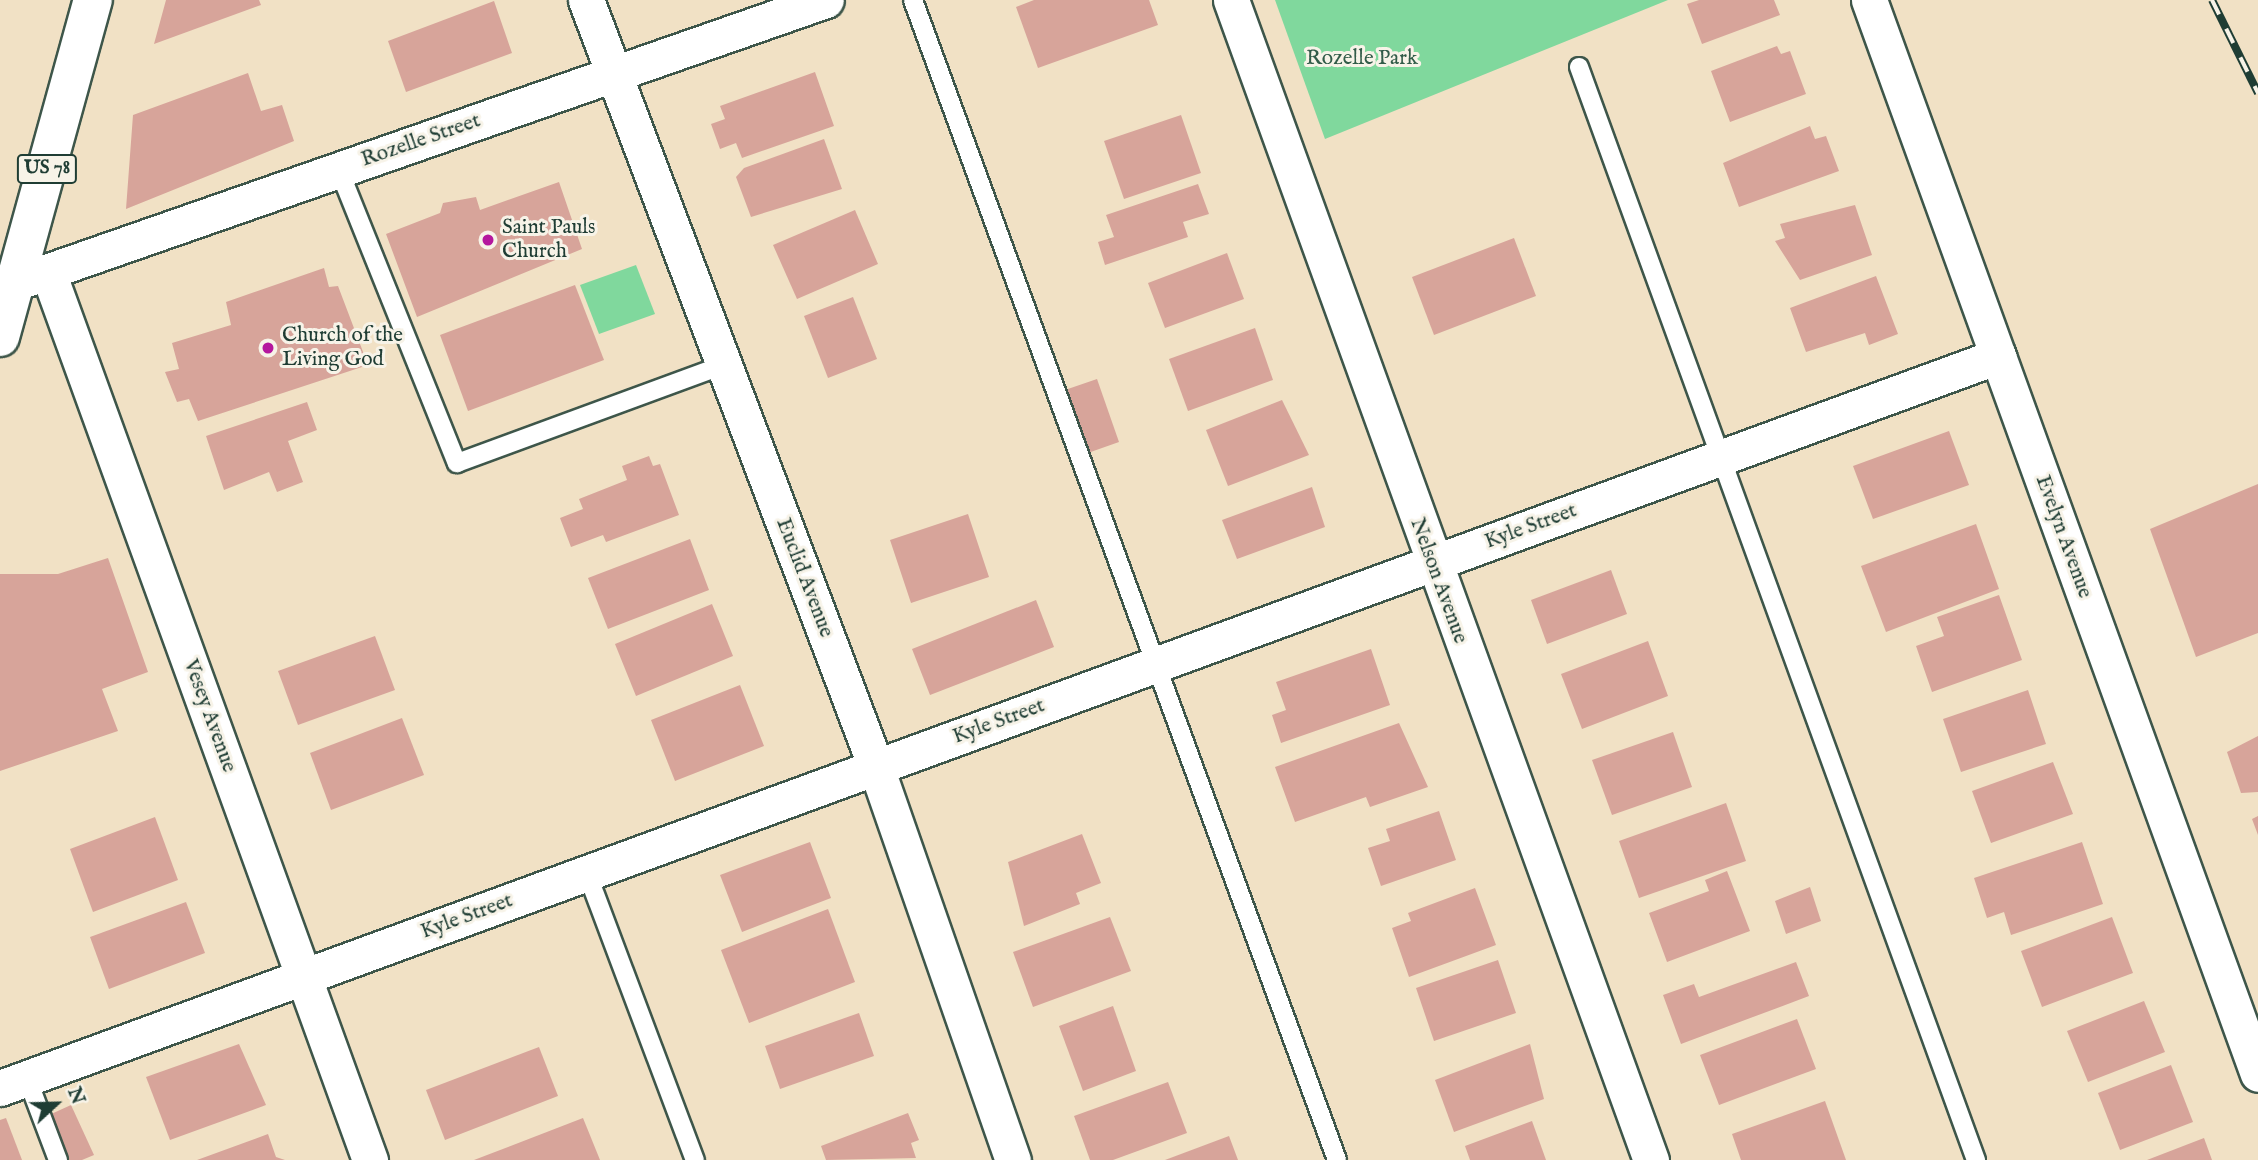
<!DOCTYPE html>
<style>
body{margin:0}
#map{position:relative;width:2258px;height:1160px;overflow:hidden;background:#f1e1c5;font-family:"IM FELL English",serif}
div>[style]{position:absolute}
[style*='--x']{left:calc(var(--x)*1px);top:calc(var(--y)*1px);width:calc(var(--w)*1px);rotate:calc(var(--a)*1deg)}
.green>*{inset:0;background:#80d89d}
.building>*{inset:0;background:#d7a49a}
.roads{filter:drop-shadow(2px 0 #3e564a) drop-shadow(-2px 0 #3e564a) drop-shadow(0 2px #3e564a) drop-shadow(0 -2px #3e564a)}
.service>*{height:18px;margin:-9px;padding:0 9px;transform-origin:9px;border-radius:9px;background:#fff}
.minor>*{height:35px;margin:-17.5px;padding:0 17.5px;transform-origin:17.5px;border-radius:17.5px;background:#fff}
.primary>*{height:38px;margin:-19px;padding:0 19px;transform-origin:19px;border-radius:19px;background:#fff}
.rail>*{height:8px;margin-top:-4px;transform-origin:0;background:repeating-linear-gradient(90deg,#f7f3e8 0 16px,#1f3d34 0 32px);box-sizing:border-box;border-block:2px solid #1f3d34}
.dots>*{width:19px;height:19px;translate:-50% -50%;box-sizing:border-box;border:4px solid #f7f3e8;border-radius:50%}
span{translate:-50% -50%;white-space:nowrap;text-align:center;line-height:1.15;-webkit-text-stroke:6px #f7f3e8;paint-order:stroke}
.shield-label span{padding:2px 5px;background:#f7f3e8;border:2px solid;border-radius:5px;-webkit-text-stroke-width:0}
.shield-label{font-size:19px;color:#1f3d34;font-weight:700}
.park-label{font-size:21px;color:#325c49}
.street-label{font-size:21px;color:#1f3d34}
.poi-label{font-size:21px;color:#1f3d34}
.left{translate:0 -50%;text-align:left}
.north{position:absolute;left:21px;top:1069px;width:70px;height:70px;-webkit-text-stroke:5px #f7f3e8;paint-order:stroke;rotate:68deg;font-size:19px;font-weight:700;line-height:28px;text-align:center;color:#1f3d34}
.north::after{content:'';display:block;margin:auto;width:24px;height:32px;background:#1f3d34;clip-path:polygon(50% 0,100% 100%,50% 72%,0 100%)}
</style>
<div id="map">
<div class="green">
<div style="clip-path:polygon(1275px 0,1668px 0,1325px 139px)"></div>
<div style="clip-path:polygon(636px 265px,655px 314px,599px 334px,580px 285px)"></div>
</div>
<div class="building">
<div style="clip-path:polygon(166px 0,259px 0,261px 5px,154px 44px)"></div>
<div style="clip-path:polygon(1034px 0,1149px 0,1158px 25px,1038px 68px,1016px 7px)"></div>
<div style="clip-path:polygon(1699px 0,1774px 0,1780px 15px,1702px 44px,1687px 4px)"></div>
<div style="clip-path:polygon(494px 1px,512px 53px,406px 92px,388px 41px)"></div>
<div style="clip-path:polygon(1777px 46px,1781px 54px,1790px 51px,1806px 94px,1730px 122px,1711px 71px)"></div>
<div style="clip-path:polygon(815px 72px,834px 126px,742px 158px,736px 143px,720px 149px,711px 124px,725px 119px,720px 106px)"></div>
<div style="clip-path:polygon(248px 73px,261px 111px,282px 105px,294px 141px,126px 209px,133px 115px)"></div>
<div style="clip-path:polygon(1181px 115px,1201px 173px,1124px 199px,1104px 141px)"></div>
<div style="clip-path:polygon(1810px 126px,1815px 139px,1826px 136px,1839px 171px,1739px 207px,1723px 163px)"></div>
<div style="clip-path:polygon(824px 139px,842px 189px,751px 217px,736px 177px,744px 168px)"></div>
<div style="clip-path:polygon(559px 182px,582px 249px,417px 317px,386px 234px,440px 213px,443px 203px,476px 197px,480px 210px)"></div>
<div style="clip-path:polygon(1198px 184px,1209px 214px,1183px 222px,1188px 237px,1105px 265px,1098px 242px,1114px 237px,1106px 215px)"></div>
<div style="clip-path:polygon(1855px 205px,1872px 255px,1800px 280px,1775px 241px,1785px 238px,1780px 224px)"></div>
<div style="clip-path:polygon(855px 210px,878px 264px,797px 299px,773px 245px)"></div>
<div style="clip-path:polygon(1514px 238px,1536px 296px,1434px 335px,1412px 277px)"></div>
<div style="clip-path:polygon(1227px 253px,1244px 299px,1165px 328px,1148px 283px)"></div>
<div style="clip-path:polygon(324px 268px,329px 287px,338px 286px,368px 365px,198px 421px,189px 399px,177px 402px,165px 372px,179px 369px,172px 343px,231px 325px,226px 302px)"></div>
<div style="clip-path:polygon(1876px 276px,1898px 334px,1869px 345px,1865px 333px,1806px 352px,1790px 308px)"></div>
<div style="clip-path:polygon(575px 285px,604px 360px,468px 411px,440px 335px)"></div>
<div style="clip-path:polygon(853px 297px,877px 359px,828px 378px,804px 316px)"></div>
<div style="clip-path:polygon(1255px 328px,1273px 380px,1188px 411px,1169px 359px)"></div>
<div style="clip-path:polygon(1097px 379px,1119px 442px,1085px 454px,1062px 391px)"></div>
<div style="clip-path:polygon(1282px 400px,1309px 455px,1228px 486px,1206px 430px)"></div>
<div style="clip-path:polygon(307px 402px,317px 430px,288px 441px,303px 482px,277px 492px,269px 472px,224px 490px,206px 436px)"></div>
<div style="clip-path:polygon(1949px 431px,1969px 485px,1873px 519px,1853px 466px)"></div>
<div style="clip-path:polygon(649px 456px,653px 466px,660px 464px,679px 515px,606px 542px,603px 535px,571px 547px,560px 518px,583px 509px,579px 499px,627px 480px,622px 466px)"></div>
<div style="clip-path:polygon(2258px 484px,2258px 633px,2196px 657px,2150px 529px)"></div>
<div style="clip-path:polygon(1312px 487px,1325px 527px,1237px 559px,1222px 520px)"></div>
<div style="clip-path:polygon(968px 514px,989px 577px,911px 603px,890px 540px)"></div>
<div style="clip-path:polygon(1976px 524px,1999px 589px,1886px 632px,1861px 566px)"></div>
<div style="clip-path:polygon(690px 539px,709px 590px,608px 629px,588px 578px)"></div>
<div style="clip-path:polygon(108px 558px,148px 672px,102px 689px,118px 731px,0 771px,0 574px,58px 574px)"></div>
<div style="clip-path:polygon(1611px 570px,1627px 614px,1547px 644px,1531px 600px)"></div>
<div style="clip-path:polygon(1999px 595px,2022px 660px,1932px 692px,1916px 646px,1944px 636px,1937px 617px)"></div>
<div style="clip-path:polygon(1036px 600px,1054px 647px,930px 695px,912px 649px)"></div>
<div style="clip-path:polygon(712px 604px,733px 656px,636px 696px,615px 644px)"></div>
<div style="clip-path:polygon(375px 636px,395px 690px,298px 725px,278px 671px)"></div>
<div style="clip-path:polygon(1648px 641px,1668px 696px,1582px 729px,1561px 674px)"></div>
<div style="clip-path:polygon(1371px 649px,1390px 705px,1281px 743px,1272px 715px,1286px 710px,1276px 682px)"></div>
<div style="clip-path:polygon(740px 685px,764px 746px,675px 781px,651px 720px)"></div>
<div style="clip-path:polygon(2028px 690px,2046px 744px,1961px 772px,1943px 719px)"></div>
<div style="clip-path:polygon(402px 718px,424px 775px,331px 810px,310px 753px)"></div>
<div style="clip-path:polygon(1399px 723px,1428px 787px,1370px 807px,1366px 797px,1295px 822px,1275px 767px)"></div>
<div style="clip-path:polygon(1673px 732px,1692px 787px,1612px 815px,1592px 760px)"></div>
<div style="clip-path:polygon(2258px 736px,2258px 792px,2241px 793px,2227px 752px)"></div>
<div style="clip-path:polygon(2053px 762px,2073px 814px,1991px 843px,1972px 791px)"></div>
<div style="clip-path:polygon(1726px 803px,1746px 861px,1639px 898px,1619px 841px)"></div>
<div style="clip-path:polygon(1439px 811px,1456px 860px,1381px 886px,1368px 848px,1390px 841px,1386px 829px)"></div>
<div style="clip-path:polygon(2258px 816px,2258px 835px,2252px 819px)"></div>
<div style="clip-path:polygon(155px 817px,178px 880px,93px 912px,70px 849px)"></div>
<div style="clip-path:polygon(1082px 834px,1101px 883px,1076px 893px,1080px 904px,1024px 926px,1008px 862px)"></div>
<div style="clip-path:polygon(810px 842px,831px 898px,742px 932px,720px 875px)"></div>
<div style="clip-path:polygon(2082px 842px,2103px 904px,2011px 935px,2004px 912px,1987px 918px,1974px 878px)"></div>
<div style="clip-path:polygon(1727px 871px,1750px 931px,1667px 962px,1649px 913px,1709px 891px,1705px 880px)"></div>
<div style="clip-path:polygon(1810px 887px,1821px 921px,1786px 934px,1775px 901px)"></div>
<div style="clip-path:polygon(1475px 888px,1496px 945px,1409px 977px,1392px 928px,1411px 921px,1408px 913px)"></div>
<div style="clip-path:polygon(186px 902px,205px 953px,109px 989px,90px 937px)"></div>
<div style="clip-path:polygon(828px 909px,855px 982px,749px 1023px,721px 950px)"></div>
<div style="clip-path:polygon(1110px 917px,1131px 971px,1033px 1007px,1013px 952px)"></div>
<div style="clip-path:polygon(2112px 917px,2133px 973px,2042px 1007px,2021px 951px)"></div>
<div style="clip-path:polygon(1498px 960px,1516px 1013px,1434px 1041px,1416px 988px)"></div>
<div style="clip-path:polygon(1796px 962px,1809px 996px,1681px 1044px,1663px 995px,1694px 984px,1699px 997px)"></div>
<div style="clip-path:polygon(2144px 1001px,2165px 1052px,2088px 1082px,2067px 1031px)"></div>
<div style="clip-path:polygon(1113px 1006px,1136px 1071px,1083px 1091px,1059px 1026px)"></div>
<div style="clip-path:polygon(859px 1013px,874px 1056px,780px 1089px,765px 1046px)"></div>
<div style="clip-path:polygon(1797px 1019px,1816px 1069px,1719px 1105px,1700px 1055px)"></div>
<div style="clip-path:polygon(239px 1044px,266px 1105px,170px 1140px,146px 1077px)"></div>
<div style="clip-path:polygon(1530px 1044px,1544px 1099px,1454px 1132px,1435px 1080px)"></div>
<div style="clip-path:polygon(539px 1047px,558px 1096px,445px 1140px,426px 1090px)"></div>
<div style="clip-path:polygon(2171px 1065px,2193px 1122px,2120px 1150px,2098px 1093px)"></div>
<div style="clip-path:polygon(1168px 1082px,1187px 1133px,1113px 1160px,1090px 1160px,1074px 1116px)"></div>
<div style="clip-path:polygon(1825px 1101px,1846px 1160px,1741px 1160px,1732px 1134px)"></div>
<div style="clip-path:polygon(71px 1105px,94px 1155px,82px 1160px,64px 1160px,49px 1115px)"></div>
<div style="clip-path:polygon(908px 1113px,919px 1140px,911px 1143px,916px 1158px,826px 1160px,821px 1146px)"></div>
<div style="clip-path:polygon(6px 1118px,22px 1160px,0 1160px,0 1120px)"></div>
<div style="clip-path:polygon(583px 1118px,600px 1160px,474px 1160px)"></div>
<div style="clip-path:polygon(1532px 1121px,1546px 1160px,1470px 1160px,1465px 1146px)"></div>
<div style="clip-path:polygon(268px 1134px,276px 1157px,285px 1160px,197px 1160px)"></div>
<div style="clip-path:polygon(1229px 1136px,1238px 1160px,1165px 1160px)"></div>
<div style="clip-path:polygon(2204px 1138px,2212px 1160px,2147px 1160px)"></div>
</div>
<div class="roads">
<div class="service">
<div style="--x:913;--y:0;--w:1235;--a:69.92"></div>
<div style="--x:1579;--y:67;--w:1163;--a:70.04"></div>
<div style="--x:339;--y:170;--w:316;--a:68.1"></div>
<div style="--x:457;--y:463;--w:284;--a:-20.2"></div>
<div style="--x:587;--y:873;--w:307;--a:69.4"></div>
<div style="--x:27;--y:1078;--w:88;--a:69.3"></div>
</div>
<div class="minor">
<div style="--x:586;--y:0;--w:820;--a:69.29"></div>
<div style="--x:876;--y:767;--w:416;--a:70.8"></div>
<div style="--x:1231;--y:0;--w:1234;--a:70.1"></div>
<div style="--x:1869;--y:0;--w:1142;--a:70.09"></div>
<div style="--x:48;--y:272;--w:945;--a:70.07"></div>
<div style="--x:26;--y:279;--w:847;--a:-19.23"></div>
<div style="--x:0;--y:1088;--w:2128;--a:-20.12"></div>
</div>
<div class="primary">
<div style="--x:0;--y:337;--w:350;--a:-74.6"></div>
</div>
</div>
<div class="rail">
<div style="--x:2212;--y:0;--w:104;--a:63.7"></div>
</div>
<div class="dots">
<div style="left:488px;top:240px;background:#b5179e"></div>
<div style="left:268px;top:348px;background:#b5179e"></div>
</div>
<div class="shield-label">
<span style="left:47px;top:169px">US 78</span>
</div>
<div class="park-label">
<span style="left:1362px;top:59px">Rozelle Park</span>
</div>
<div class="street-label">
<span style="left:421px;top:141px;rotate:-19deg">Rozelle Street</span>
<span style="left:1531px;top:527px;rotate:-20deg">Kyle Street</span>
<span style="left:2063px;top:537px;rotate:70deg">Evelyn Avenue</span>
<span style="left:804px;top:578px;rotate:69deg">Euclid Avenue</span>
<span style="left:1438px;top:581px;rotate:70deg">Nelson Avenue</span>
<span style="left:209px;top:716px;rotate:70deg">Vesey Avenue</span>
<span style="left:999px;top:722px;rotate:-20deg">Kyle Street</span>
<span style="left:467px;top:917px;rotate:-20deg">Kyle Street</span>
</div>
<div class="poi-label">
<span class="left" style="left:502px;top:240px">Saint Pauls<br>Church</span>
<span class="left" style="left:282px;top:348px">Church of the<br>Living God</span>
</div>
<div class="north">N</div>
</div>
